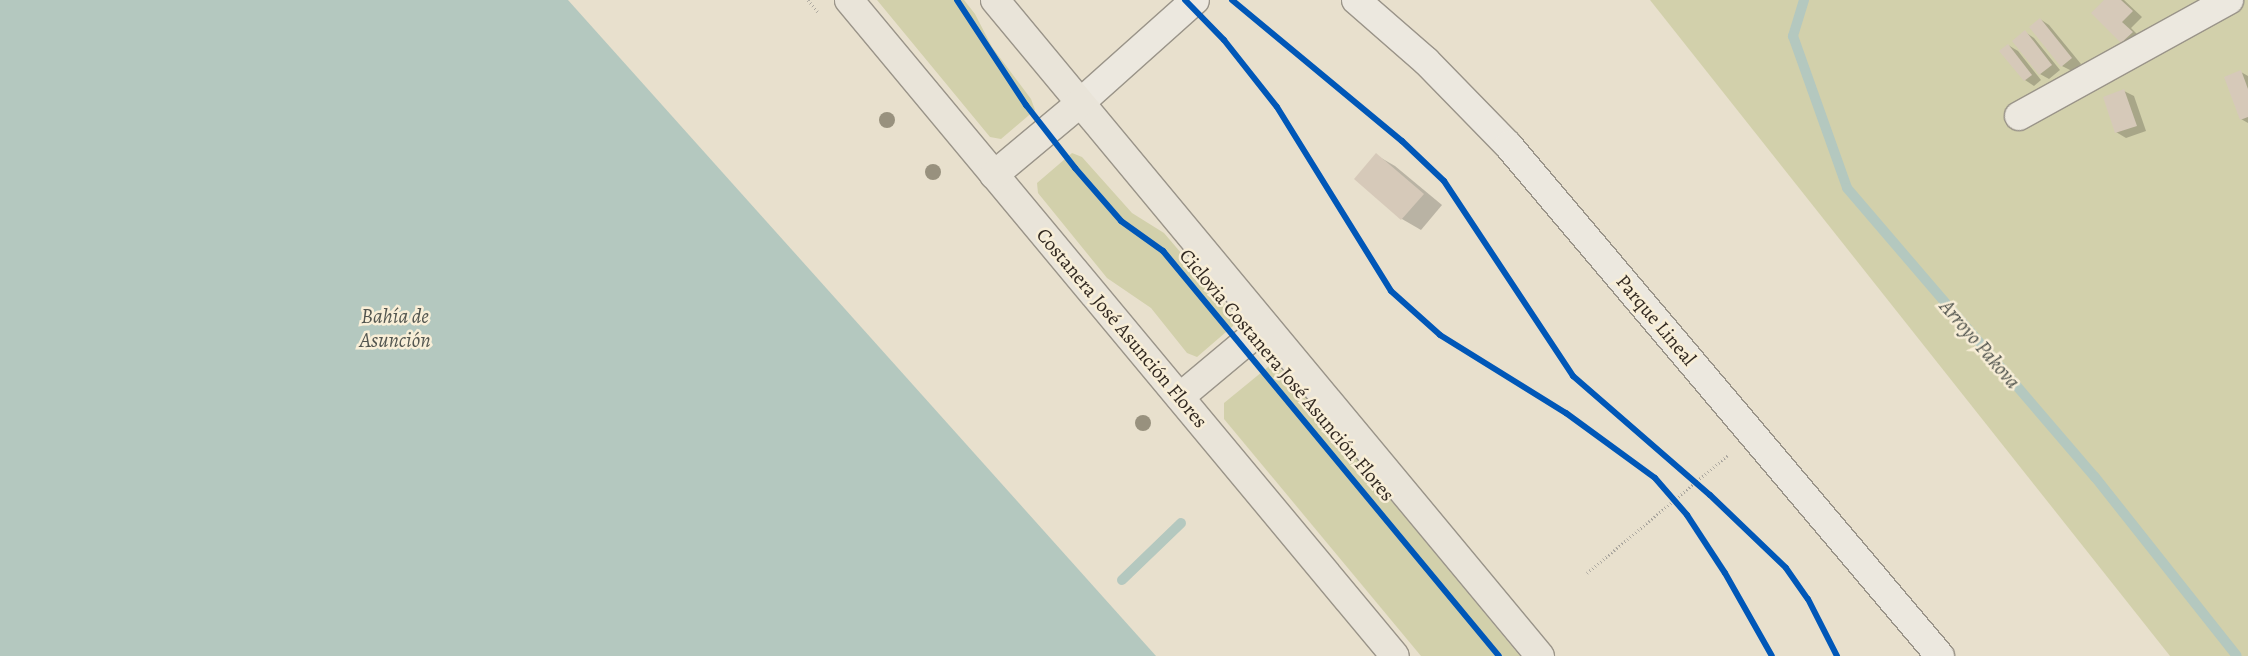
<!DOCTYPE html>
<meta charset="utf-8">
<style>
body{margin:0}
#map{position:relative;width:2248px;height:656px;overflow:hidden;background:#e8e0cd;font-family:Alegreya,serif}
div>[style]{position:absolute}
[style*='--x']{left:calc(var(--x)*1px);top:calc(var(--y)*1px);width:calc(var(--w)*1px);rotate:calc(var(--a)*1deg)}
.green>*{inset:0;background:#d2d0ab}
.water>*{inset:0;background:#b4c8bf}
.shadow>*{inset:0;background:#0003}
.stream>*{height:10px;margin:-5px;padding:0 5px;transform-origin:5px;border-radius:5px;background:#b4c8bf}
.building>*{inset:0;background:#d6c9b9}
.path>*{height:3px;margin-top:-1.5px;transform-origin:0;background:repeating-linear-gradient(90deg,#aba79f 0 1px,transparent 0 3.5px)}
.roads{filter:drop-shadow(1px 0 #9a9489) drop-shadow(-1px 0 #9a9489) drop-shadow(0 1px #9a9489) drop-shadow(0 -1px #9a9489)}
.minor>*{height:28px;margin:-14px;padding:0 14px;transform-origin:14px;border-radius:14px;background:#ece8df}
.highway>*{height:28px;margin:-14px;padding:0 14px;transform-origin:14px;border-radius:14px;background:#e9e4d9}
.cycleway>*{height:6px;margin:-3px;padding:0 3px;transform-origin:3px;border-radius:3px;background:#0057b8}
.trees>*{width:16px;height:16px;margin:-8px;border-radius:50%;background:#98917e}
span{translate:-50% -50%;white-space:nowrap;text-align:center;line-height:1.15;-webkit-text-stroke:5px #f8eed7;paint-order:stroke}
.street-label{font-size:20px;color:#322921}
.water-label{font-size:21px;color:#52554f;font-style:italic}
</style>
<div id="map">
<div class="green">
<div style="clip-path:polygon(877px 0,964px 0,975px 14px,992px 47px,1031px 99px,1035px 110px,1001px 139px,990px 137px)"></div>
<div style="clip-path:polygon(1650px 0,2248px 0,2248px 656px,2170px 656px)"></div>
<div style="clip-path:polygon(1072px 153px,1082px 157px,1132px 213px,1164px 233px,1235px 316px,1233px 326px,1197px 357px,1187px 353px,1151px 308px,1107px 278px,1038px 193px,1037px 183px)"></div>
<div style="clip-path:polygon(1268px 367px,1284px 371px,1520px 656px,1421px 656px,1224px 419px,1224px 403px)"></div>
</div>
<div class="water">
<div style="clip-path:polygon(0 0,568px 0,1156px 656px,0 656px)"></div>
</div>
<div class="shadow">
<div style="clip-path:polygon(2106px 0,2124px 0,2142px 17px,2131px 28px,2141px 38px,2132px 48px,2093px 13px)"></div>
<div style="clip-path:polygon(2040px 19px,2049px 25px,2081px 64px,2072px 71px,2062px 66px)"></div>
<div style="clip-path:polygon(2025px 32px,2034px 38px,2060px 70px,2049px 79px,2040px 74px)"></div>
<div style="clip-path:polygon(2008px 45px,2018px 51px,2041px 80px,2034px 86px,2025px 80px)"></div>
<div style="clip-path:polygon(2241px 72px,2248px 76px,2248px 123px,2241px 119px)"></div>
<div style="clip-path:polygon(2124px 91px,2134px 96px,2146px 131px,2126px 138px,2116px 132px)"></div>
<div style="clip-path:polygon(1376px 155px,1395px 166px,1442px 205px,1421px 230px,1402px 219px)"></div>
</div>
<div class="stream">
<div style="--x:1804;--y:0;--w:38;--a:107"></div>
<div style="--x:1793;--y:36;--w:161;--a:70.4"></div>
<div style="--x:1847;--y:188;--w:381;--a:49.4"></div>
<div style="--x:2095;--y:477;--w:228;--a:51.6"></div>
<div style="--x:1122;--y:580;--w:82;--a:-44"></div>
</div>
<div class="building">
<div style="clip-path:polygon(2104px 0,2121px 0,2133px 11px,2122px 22px,2133px 32px,2121px 43px,2091px 13px)"></div>
<div style="clip-path:polygon(2040px 18px,2072px 58px,2061px 67px,2029px 27px)"></div>
<div style="clip-path:polygon(2025px 30px,2052px 65px,2039px 75px,2012px 41px)"></div>
<div style="clip-path:polygon(2008px 44px,2032px 75px,2024px 81px,1999px 51px)"></div>
<div style="clip-path:polygon(2241px 70px,2248px 89px,2248px 117px,2240px 120px,2224px 77px)"></div>
<div style="clip-path:polygon(2124px 89px,2137px 126px,2115px 133px,2103px 97px)"></div>
<div style="clip-path:polygon(1376px 153px,1424px 194px,1401px 220px,1354px 179px)"></div>
</div>
<div class="path">
<div style="--x:808;--y:0;--w:17;--a:50"></div>
<div style="--x:1587;--y:573;--w:184;--a:-39.9"></div>
</div>
<div class="roads">
<div class="minor">
<div style="--x:1356;--y:0;--w:93;--a:41.1"></div>
<div style="--x:1426;--y:61;--w:117;--a:45.7"></div>
<div style="--x:1508;--y:145;--w:669;--a:49.79"></div>
<div style="--x:1080;--y:103;--w:154;--a:-41.8"></div>
<div style="--x:2019;--y:116;--w:240;--a:-28.9"></div>
</div>
<div class="highway">
<div style="--x:849;--y:0;--w:853;--a:50.23"></div>
<div style="--x:995;--y:0;--w:853;--a:50.28"></div>
<div style="--x:994;--y:175;--w:112;--a:-39.9"></div>
<div style="--x:1180;--y:397;--w:111;--a:-39.9"></div>
</div>
</div>
<div class="cycleway">
<div style="--x:957;--y:0;--w:126;--a:56.7"></div>
<div style="--x:1026;--y:105;--w:80;--a:52.1"></div>
<div style="--x:1075;--y:168;--w:70;--a:49"></div>
<div style="--x:1121;--y:221;--w:52;--a:35.5"></div>
<div style="--x:1163;--y:251;--w:526;--a:50.32"></div>
<div style="--x:1185;--y:0;--w:56;--a:45.7"></div>
<div style="--x:1224;--y:40;--w:85;--a:51.7"></div>
<div style="--x:1277;--y:107;--w:216;--a:58.2"></div>
<div style="--x:1391;--y:291;--w:66;--a:41.9"></div>
<div style="--x:1440;--y:335;--w:148;--a:31.8"></div>
<div style="--x:1566;--y:413;--w:110;--a:36.1"></div>
<div style="--x:1655;--y:478;--w:49;--a:49.1"></div>
<div style="--x:1687;--y:515;--w:69;--a:56.8"></div>
<div style="--x:1725;--y:573;--w:95;--a:60.5"></div>
<div style="--x:1232;--y:0;--w:221;--a:39.7"></div>
<div style="--x:1402;--y:141;--w:58;--a:43.6"></div>
<div style="--x:1444;--y:181;--w:234;--a:56.5"></div>
<div style="--x:1573;--y:376;--w:181;--a:41"></div>
<div style="--x:1710;--y:495;--w:105;--a:43.8"></div>
<div style="--x:1786;--y:568;--w:38;--a:55"></div>
<div style="--x:1808;--y:599;--w:64;--a:63"></div>
</div>
<div class="trees">
<div style="left:887px;top:120px"></div>
<div style="left:933px;top:172px"></div>
<div style="left:1143px;top:423px"></div>
</div>
<div class="street-label">
<span style="left:1656px;top:320px;rotate:50deg">Parque Lineal</span>
<span style="left:1122px;top:328px;rotate:50deg">Costanera José Asunción Flores</span>
<span style="left:1287px;top:375px;rotate:50deg">Ciclovia Costanera José Asunción Flores</span>
</div>
<div class="water-label">
<span style="left:395px;top:328px">Bahía de<br>Asunción</span>
<span style="left:1980px;top:344px;rotate:49deg">Arroyo Pakova</span>
</div>
</div>
